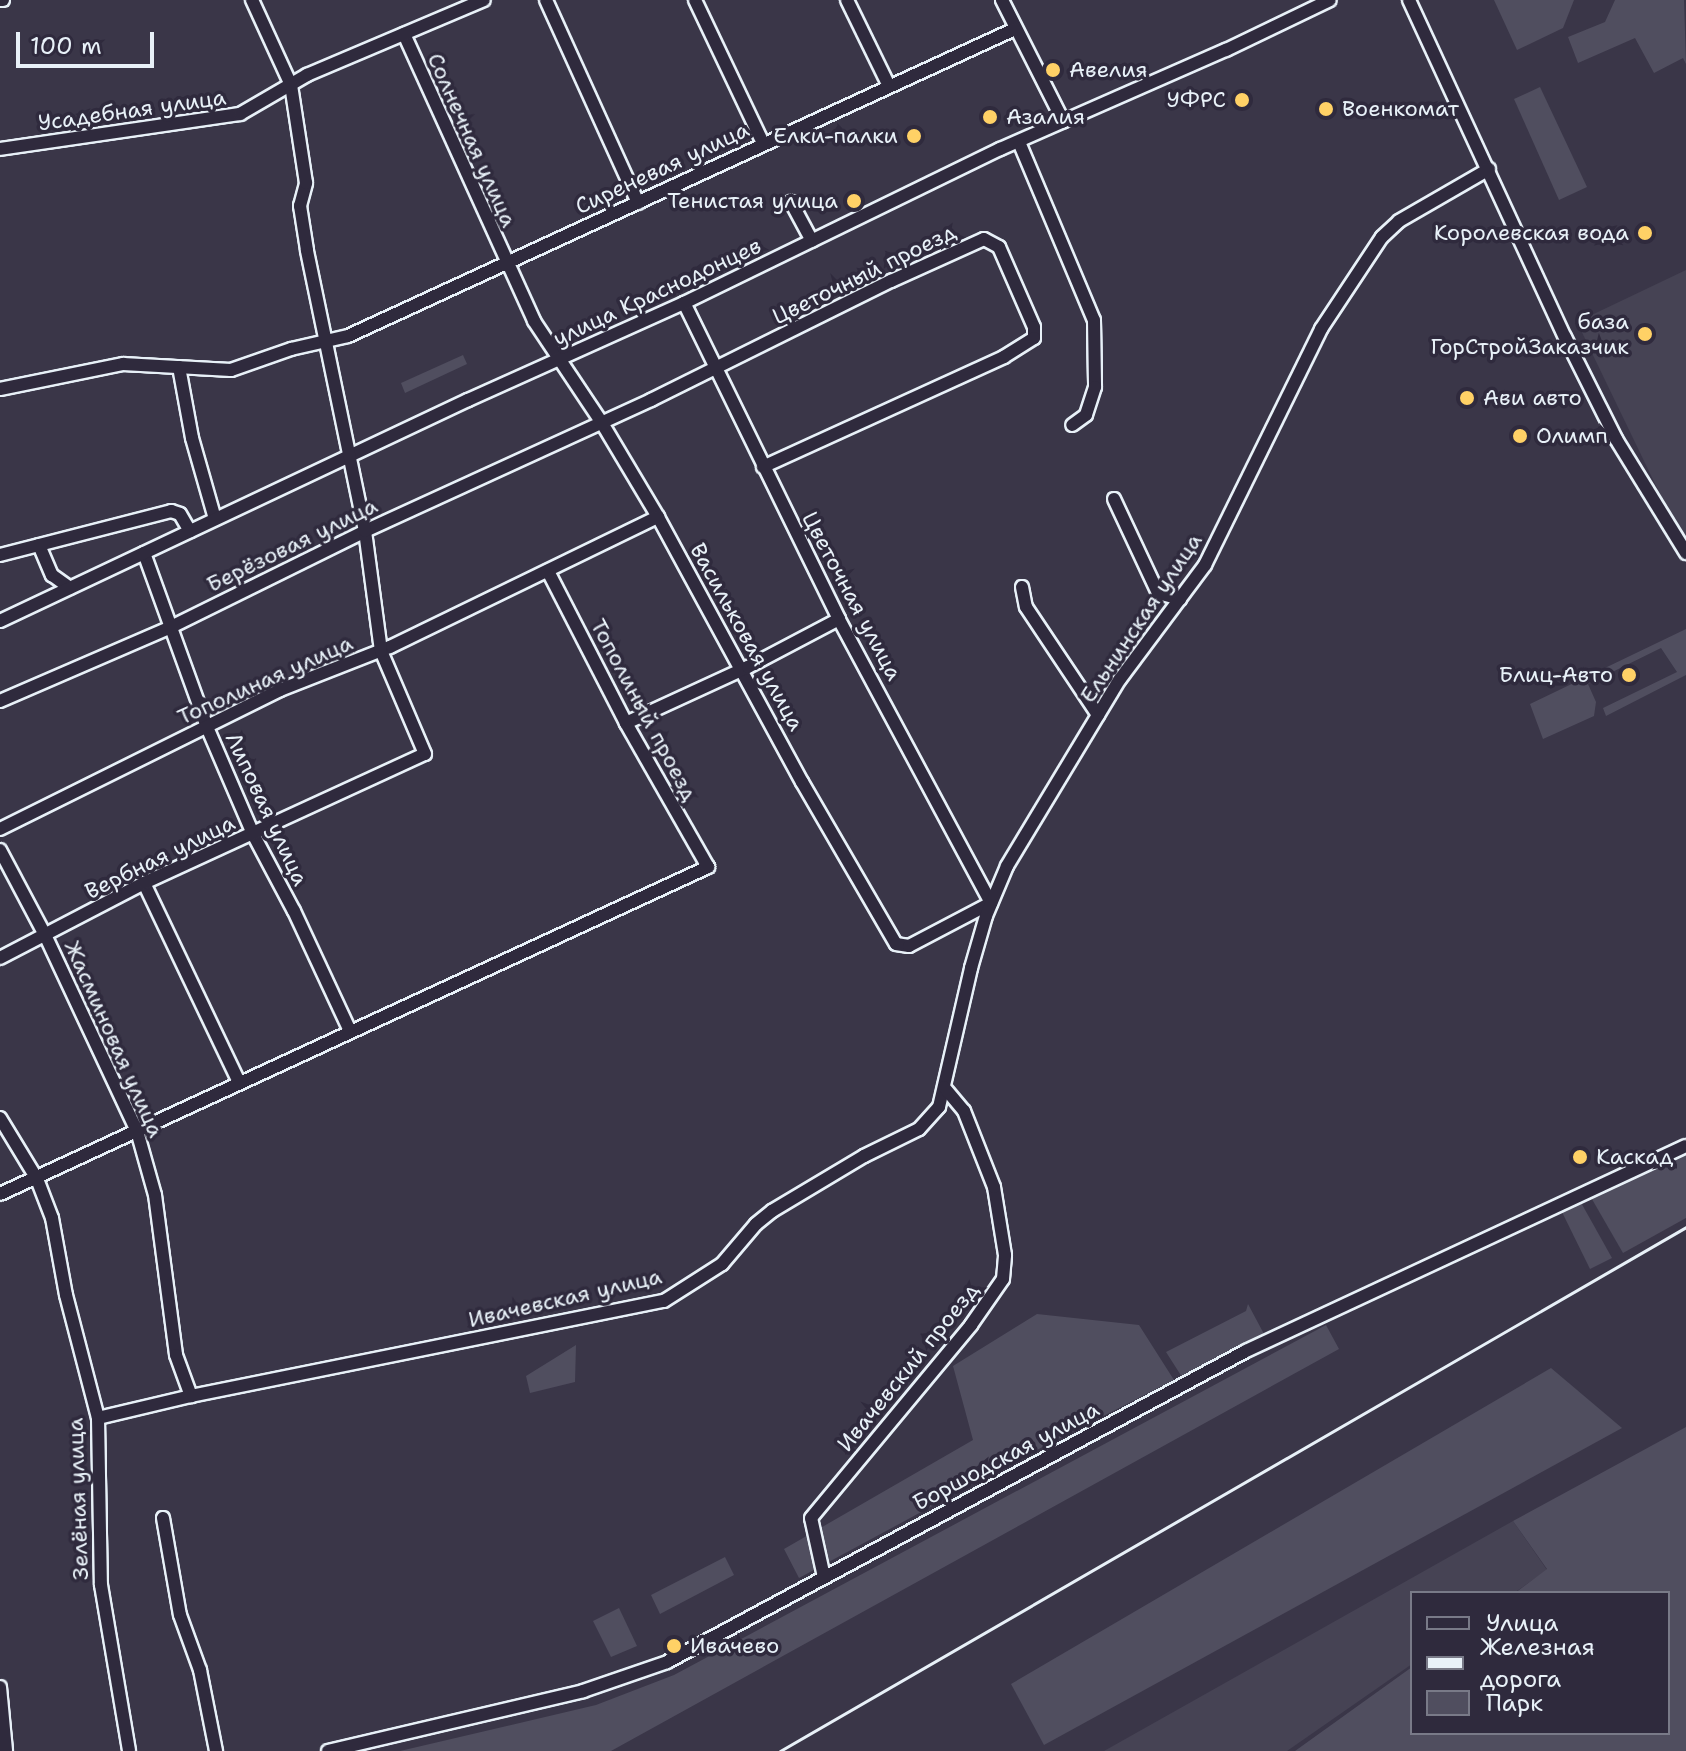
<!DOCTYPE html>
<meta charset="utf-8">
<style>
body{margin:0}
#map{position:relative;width:1686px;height:1751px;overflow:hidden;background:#3a3648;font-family:"Shantell Sans",sans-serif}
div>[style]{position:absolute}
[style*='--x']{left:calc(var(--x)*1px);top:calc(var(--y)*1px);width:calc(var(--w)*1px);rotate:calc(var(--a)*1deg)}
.built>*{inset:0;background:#464354}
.green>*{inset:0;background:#504e5f}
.roads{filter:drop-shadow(2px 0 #e8f1f8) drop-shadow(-2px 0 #e8f1f8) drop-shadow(0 2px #e8f1f8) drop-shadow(0 -2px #e8f1f8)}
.minor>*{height:12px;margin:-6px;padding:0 6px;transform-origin:6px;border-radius:6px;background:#2f2a3d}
.rail>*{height:3px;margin:-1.5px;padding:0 1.5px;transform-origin:1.5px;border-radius:1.5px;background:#e8f1f8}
.dots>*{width:22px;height:22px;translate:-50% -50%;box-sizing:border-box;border:4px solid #2f2a3d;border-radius:50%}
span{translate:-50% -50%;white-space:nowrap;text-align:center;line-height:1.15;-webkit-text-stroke:7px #2f2a3d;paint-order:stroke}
.poi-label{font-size:22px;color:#e8f1f8}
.left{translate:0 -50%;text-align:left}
.right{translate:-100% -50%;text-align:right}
.street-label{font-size:22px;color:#e8f1f8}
.legend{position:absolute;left:1410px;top:1591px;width:260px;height:144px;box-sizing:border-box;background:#2f2a3d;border:2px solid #797a88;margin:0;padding:10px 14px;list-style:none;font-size:24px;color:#e8f1f8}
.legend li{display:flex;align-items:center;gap:16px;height:40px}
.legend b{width:40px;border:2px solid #797a88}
.scale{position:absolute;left:16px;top:32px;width:138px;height:36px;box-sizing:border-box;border:4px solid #e8f1f8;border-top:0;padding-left:10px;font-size:24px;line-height:28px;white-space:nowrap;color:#e8f1f8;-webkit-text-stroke:6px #2f2a3d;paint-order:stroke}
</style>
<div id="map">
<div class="built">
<div style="clip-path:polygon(1686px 270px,1686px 548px,1577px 322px)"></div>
<div style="clip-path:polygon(1513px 1521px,1547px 1570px,1514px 1593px,1412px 1593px,1412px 1664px,1287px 1751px,1104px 1751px)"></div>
</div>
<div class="green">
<div style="clip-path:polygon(1494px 0,1574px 0,1563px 28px,1517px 50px)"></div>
<div style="clip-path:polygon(1615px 0,1684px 0,1686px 64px,1683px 58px,1654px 73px,1635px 38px,1578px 63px,1568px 37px,1605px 22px)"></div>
<div style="clip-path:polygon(1540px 87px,1587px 187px,1559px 200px,1514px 99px)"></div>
<div style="clip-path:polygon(463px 355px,467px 364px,405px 393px,401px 383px)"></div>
<div style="clip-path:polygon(1686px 629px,1686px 675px,1606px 716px,1603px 708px,1677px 672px,1661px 648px,1588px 684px,1596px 702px,1594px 716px,1543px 739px,1530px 704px)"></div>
<div style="clip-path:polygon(1686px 1150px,1686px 1218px,1623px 1253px,1589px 1194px)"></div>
<div style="clip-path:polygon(1579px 1199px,1612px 1258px,1590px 1269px,1560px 1208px)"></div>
<div style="clip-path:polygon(1248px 1304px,1264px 1334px,1182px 1377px,1166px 1352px,1246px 1311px)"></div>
<div style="clip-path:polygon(1037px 1314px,1139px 1325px,1174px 1380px,1025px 1456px,799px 1578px,784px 1549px,973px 1440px,953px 1366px)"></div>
<div style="clip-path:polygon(1326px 1325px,1339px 1349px,611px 1751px,400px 1751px,596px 1705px,674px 1675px)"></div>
<div style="clip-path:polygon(576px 1345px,575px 1382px,530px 1393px,526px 1376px)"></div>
<div style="clip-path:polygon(1551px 1368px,1622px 1428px,1044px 1745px,1011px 1684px)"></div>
<div style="clip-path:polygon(1686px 1427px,1686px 1751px,1295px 1751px,1412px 1667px,1412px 1733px,1668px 1733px,1668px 1593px,1515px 1593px,1547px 1569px,1513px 1521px)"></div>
<div style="clip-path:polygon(725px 1557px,734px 1575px,660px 1614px,651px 1595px)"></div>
<div style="clip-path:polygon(619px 1608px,637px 1646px,611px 1657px,593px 1621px)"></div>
</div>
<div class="roads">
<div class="minor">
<div style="--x:0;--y:0;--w:3;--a:0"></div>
<div style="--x:546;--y:0;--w:223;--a:65.6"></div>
<div style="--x:695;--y:0;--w:158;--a:64.6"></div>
<div style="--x:847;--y:0;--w:96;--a:64"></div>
<div style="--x:1002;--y:0;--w:136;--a:63.2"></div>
<div style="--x:1409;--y:0;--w:371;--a:65.2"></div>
<div style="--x:1565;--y:337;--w:114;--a:63.4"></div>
<div style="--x:1616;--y:439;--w:134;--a:58.4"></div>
<div style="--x:404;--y:34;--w:315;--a:65.6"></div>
<div style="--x:534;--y:321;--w:123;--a:56.3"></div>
<div style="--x:602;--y:423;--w:109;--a:59.2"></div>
<div style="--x:658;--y:517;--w:302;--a:61.5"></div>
<div style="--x:802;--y:782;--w:187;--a:59.9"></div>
<div style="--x:896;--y:944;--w:13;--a:9"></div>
<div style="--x:909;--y:946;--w:93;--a:-27.7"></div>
<div style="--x:991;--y:903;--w:322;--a:-118.2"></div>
<div style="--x:839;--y:619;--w:352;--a:-116.1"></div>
<div style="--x:1019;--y:142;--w:193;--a:67.2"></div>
<div style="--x:1094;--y:320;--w:67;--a:89.1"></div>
<div style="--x:1095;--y:387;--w:29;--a:108"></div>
<div style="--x:1086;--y:415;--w:17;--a:144"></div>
<div style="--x:0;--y:149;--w:243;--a:-8.3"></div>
<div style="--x:240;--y:114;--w:78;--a:-30.2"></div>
<div style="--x:307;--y:75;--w:192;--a:-23"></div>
<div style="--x:791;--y:202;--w:44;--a:61.7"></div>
<div style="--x:179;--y:367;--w:72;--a:79.6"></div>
<div style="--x:192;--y:438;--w:84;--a:74.1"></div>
<div style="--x:0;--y:389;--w:126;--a:-11.5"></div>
<div style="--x:123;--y:364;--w:108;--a:3.2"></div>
<div style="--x:231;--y:370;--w:64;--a:-19.3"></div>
<div style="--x:291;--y:349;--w:58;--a:-12.8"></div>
<div style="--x:348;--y:336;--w:734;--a:-24.72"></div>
<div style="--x:1114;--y:499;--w:104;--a:64.9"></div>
<div style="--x:1158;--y:593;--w:23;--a:15"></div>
<div style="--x:39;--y:545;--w:33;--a:67"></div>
<div style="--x:52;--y:575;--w:22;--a:36"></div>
<div style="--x:144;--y:553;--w:185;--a:70.1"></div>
<div style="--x:207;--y:727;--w:116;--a:66.7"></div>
<div style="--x:253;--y:834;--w:87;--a:62"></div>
<div style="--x:294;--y:911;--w:132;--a:65"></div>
<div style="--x:0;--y:555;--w:177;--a:-14.4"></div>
<div style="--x:171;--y:511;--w:9;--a:18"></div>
<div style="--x:180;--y:514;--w:20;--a:60"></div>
<div style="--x:1022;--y:587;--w:20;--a:79"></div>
<div style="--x:1026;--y:607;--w:130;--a:56.3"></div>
<div style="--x:0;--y:621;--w:518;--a:-25.28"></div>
<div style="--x:468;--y:400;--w:237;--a:-24.2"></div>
<div style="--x:684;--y:303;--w:352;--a:-26"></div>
<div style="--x:1000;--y:149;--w:247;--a:-23.7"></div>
<div style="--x:1226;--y:50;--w:115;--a:-25.7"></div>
<div style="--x:0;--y:701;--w:184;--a:-23.4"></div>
<div style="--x:169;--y:628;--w:219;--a:-26.3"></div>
<div style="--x:365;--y:531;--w:315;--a:-24.6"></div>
<div style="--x:651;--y:400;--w:268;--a:-26.4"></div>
<div style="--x:891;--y:281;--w:102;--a:-24.3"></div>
<div style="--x:984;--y:239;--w:17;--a:28"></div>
<div style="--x:999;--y:247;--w:87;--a:66.4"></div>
<div style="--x:1034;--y:327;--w:11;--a:90"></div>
<div style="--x:1034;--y:338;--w:36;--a:148"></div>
<div style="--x:1004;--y:357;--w:265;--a:155.5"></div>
<div style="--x:626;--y:723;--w:134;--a:-24.7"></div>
<div style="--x:748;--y:667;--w:103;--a:-27.8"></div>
<div style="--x:0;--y:829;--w:313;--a:-26.4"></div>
<div style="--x:280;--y:690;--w:118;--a:-21.4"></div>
<div style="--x:390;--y:647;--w:298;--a:-25.9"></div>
<div style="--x:0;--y:850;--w:98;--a:62.1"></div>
<div style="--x:46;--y:937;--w:214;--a:64.9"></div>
<div style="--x:137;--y:1131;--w:66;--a:74.3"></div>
<div style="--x:155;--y:1195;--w:161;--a:82.5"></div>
<div style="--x:176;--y:1355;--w:44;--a:69.9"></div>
<div style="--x:144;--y:883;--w:221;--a:64.5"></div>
<div style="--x:0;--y:958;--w:162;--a:-27.5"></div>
<div style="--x:144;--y:883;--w:309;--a:-24.7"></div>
<div style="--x:425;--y:754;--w:112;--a:-113.1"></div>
<div style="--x:381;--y:651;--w:121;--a:-97.6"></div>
<div style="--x:365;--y:531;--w:287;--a:-101.7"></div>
<div style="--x:307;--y:250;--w:45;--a:-99"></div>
<div style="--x:300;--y:206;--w:24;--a:-75"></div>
<div style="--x:306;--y:183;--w:99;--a:-98.7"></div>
<div style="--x:291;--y:85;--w:94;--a:-114.6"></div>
<div style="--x:0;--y:1118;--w:71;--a:58.8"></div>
<div style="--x:37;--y:1179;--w:42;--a:69"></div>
<div style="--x:52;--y:1218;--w:78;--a:79.7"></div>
<div style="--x:66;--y:1295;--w:127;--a:75.4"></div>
<div style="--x:98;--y:1418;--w:167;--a:89"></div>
<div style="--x:101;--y:1585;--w:168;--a:80.4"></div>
<div style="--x:0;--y:1194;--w:780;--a:-24.79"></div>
<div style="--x:708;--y:867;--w:166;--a:-119.7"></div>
<div style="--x:626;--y:723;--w:171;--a:-117.2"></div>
<div style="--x:98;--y:1418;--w:96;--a:-13.3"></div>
<div style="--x:191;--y:1396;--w:482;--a:-11.4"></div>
<div style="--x:664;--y:1301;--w:69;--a:-32.5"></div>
<div style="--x:722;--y:1264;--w:52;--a:-49.6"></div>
<div style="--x:756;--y:1224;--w:21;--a:-39"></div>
<div style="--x:772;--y:1211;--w:107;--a:-30.9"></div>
<div style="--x:864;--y:1156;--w:61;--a:-26.1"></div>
<div style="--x:919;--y:1129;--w:30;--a:-48"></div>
<div style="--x:939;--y:1107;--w:143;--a:-77"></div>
<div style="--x:971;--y:968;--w:54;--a:-73.9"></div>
<div style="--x:986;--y:916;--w:54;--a:-67.2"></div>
<div style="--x:1007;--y:866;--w:218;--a:-58.9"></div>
<div style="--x:1120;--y:679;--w:142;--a:-53.3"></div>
<div style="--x:1205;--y:565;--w:263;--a:-63.8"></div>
<div style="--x:1321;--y:329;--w:110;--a:-56.5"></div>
<div style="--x:1382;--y:237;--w:23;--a:-43"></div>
<div style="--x:1399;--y:221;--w:104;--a:-30"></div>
<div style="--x:163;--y:1518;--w:98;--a:80.1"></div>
<div style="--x:180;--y:1615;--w:59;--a:70"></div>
<div style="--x:200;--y:1670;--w:83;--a:78.8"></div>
<div style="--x:824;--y:1577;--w:60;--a:-102.4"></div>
<div style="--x:811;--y:1518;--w:251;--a:-50.3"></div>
<div style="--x:971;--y:1325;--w:56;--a:-55.2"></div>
<div style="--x:1003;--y:1279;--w:24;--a:-85"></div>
<div style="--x:1005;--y:1255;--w:69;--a:-99.2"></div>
<div style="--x:994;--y:1187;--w:82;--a:-111.5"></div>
<div style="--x:964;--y:1111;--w:31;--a:-130"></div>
<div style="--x:0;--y:1687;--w:64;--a:84.6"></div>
<div style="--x:328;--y:1751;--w:262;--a:-13.2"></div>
<div style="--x:583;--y:1691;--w:89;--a:-19"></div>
<div style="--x:667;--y:1662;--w:657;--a:-28.24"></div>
<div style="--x:1246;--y:1351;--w:485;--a:-25"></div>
</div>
</div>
<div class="rail">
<div style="--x:780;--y:1751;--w:1047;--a:-30.04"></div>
</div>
<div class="dots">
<div style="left:1053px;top:70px;background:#ffd166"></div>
<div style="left:1242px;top:100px;background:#ffd166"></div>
<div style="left:1326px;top:109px;background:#ffd166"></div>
<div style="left:990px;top:117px;background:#ffd166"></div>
<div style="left:914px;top:136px;background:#ffd166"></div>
<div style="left:854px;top:201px;background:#ffd166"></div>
<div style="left:1645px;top:233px;background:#ffd166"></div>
<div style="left:1645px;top:334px;background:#ffd166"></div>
<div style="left:1467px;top:398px;background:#ffd166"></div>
<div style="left:1520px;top:436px;background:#ffd166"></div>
<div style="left:1629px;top:675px;background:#ffd166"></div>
<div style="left:1580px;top:1157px;background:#ffd166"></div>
<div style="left:674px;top:1646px;background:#ffd166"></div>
</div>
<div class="poi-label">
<span class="left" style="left:1069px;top:70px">Авелия</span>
<span class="right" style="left:1226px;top:100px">УФРС</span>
<span class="left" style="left:1342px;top:109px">Военкомат</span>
<span class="left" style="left:1006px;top:117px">Азалия</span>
<span class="right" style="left:898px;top:136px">Елки-палки</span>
<span class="right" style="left:838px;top:201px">Тенистая улица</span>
<span class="right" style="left:1629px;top:233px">Королевская вода</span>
<span class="right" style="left:1629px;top:334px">база<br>ГорСтройЗаказчик</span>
<span class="left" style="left:1483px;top:398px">Ави авто</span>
<span class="left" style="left:1536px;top:436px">Олимп</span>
<span class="right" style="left:1613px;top:675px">Блиц-Авто</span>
<span class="left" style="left:1596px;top:1157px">Каскад</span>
<span class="left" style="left:690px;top:1646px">Ивачево</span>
</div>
<div class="street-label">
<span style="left:132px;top:110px;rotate:-8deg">Усадебная улица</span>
<span style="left:472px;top:140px;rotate:66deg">Солнечная улица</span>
<span style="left:662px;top:168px;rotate:-25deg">Сиреневая улица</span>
<span style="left:864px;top:274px;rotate:-26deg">Цветочный проезд</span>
<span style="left:657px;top:292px;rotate:-25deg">улица Краснодонцев</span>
<span style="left:292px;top:545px;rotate:-26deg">Берёзовая улица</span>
<span style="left:852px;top:596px;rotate:62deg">Цветочная улица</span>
<span style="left:1141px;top:618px;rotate:-56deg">Ельнинская улица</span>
<span style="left:747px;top:637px;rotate:61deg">Васильковая улица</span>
<span style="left:265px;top:680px;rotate:-24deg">Тополиная улица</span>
<span style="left:644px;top:710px;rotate:62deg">Тополиный проезд</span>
<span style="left:267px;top:809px;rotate:65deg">Липовая улица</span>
<span style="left:160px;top:857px;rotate:-26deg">Вербная улица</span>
<span style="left:114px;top:1039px;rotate:66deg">Жасминовая улица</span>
<span style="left:565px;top:1298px;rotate:-13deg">Ивачевская улица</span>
<span style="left:908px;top:1367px;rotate:-51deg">Ивачевский проезд</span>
<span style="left:1006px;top:1456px;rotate:-28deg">Боршодская улица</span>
<span style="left:78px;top:1499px;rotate:-92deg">Зелёная улица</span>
</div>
<ul class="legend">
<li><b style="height:10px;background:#2f2a3d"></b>Улица</li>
<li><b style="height:10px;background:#e8f1f8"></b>Железная дорога</li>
<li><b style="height:22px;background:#504e5f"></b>Парк</li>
</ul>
<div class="scale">100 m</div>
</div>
